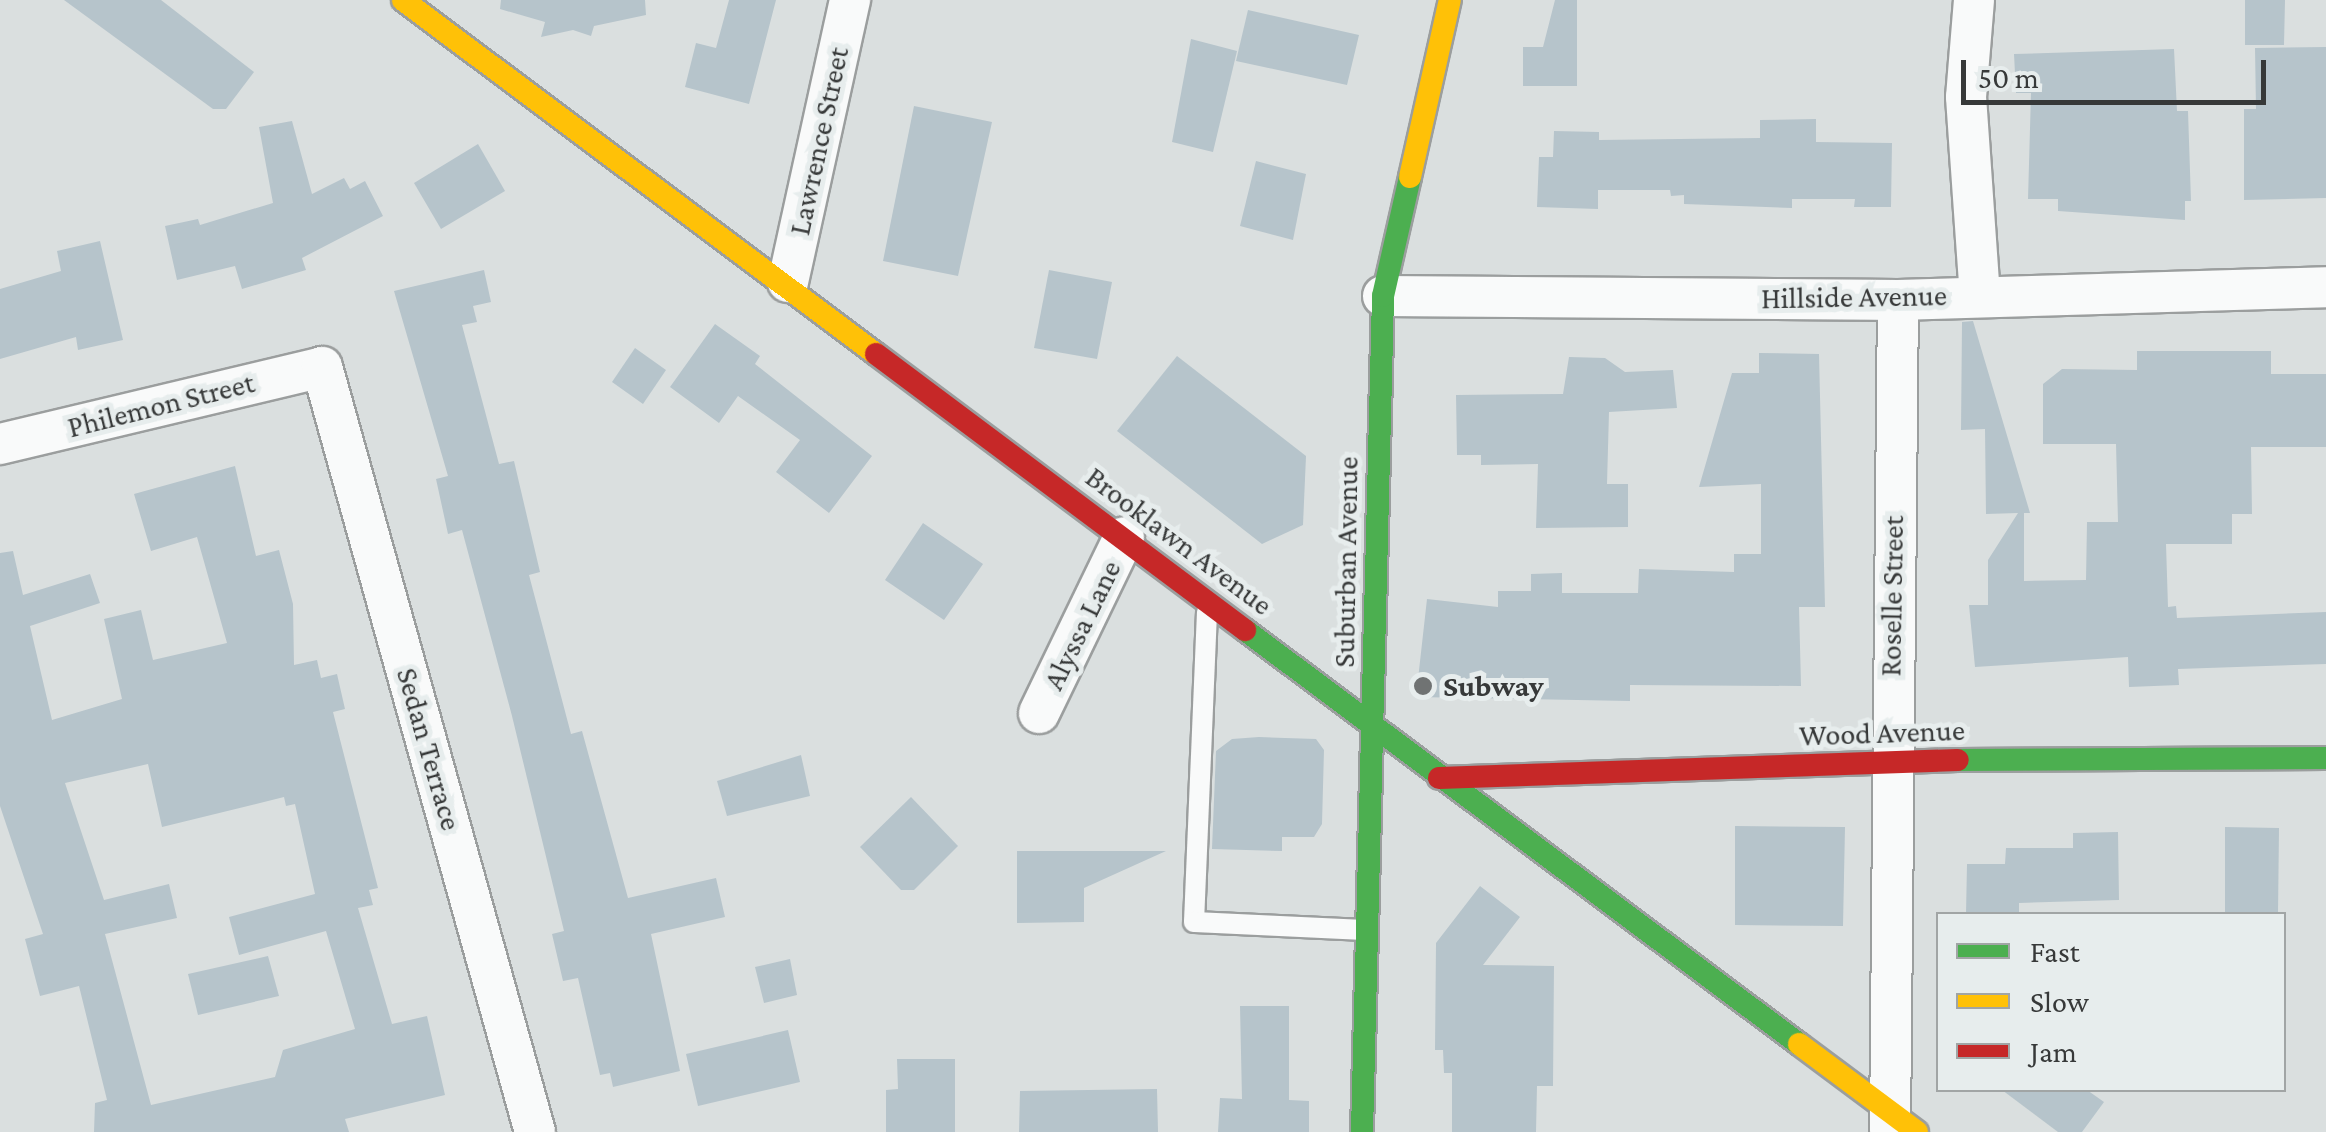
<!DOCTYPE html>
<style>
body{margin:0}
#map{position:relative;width:2326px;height:1132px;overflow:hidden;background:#dadfdf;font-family:"Crimson Pro",serif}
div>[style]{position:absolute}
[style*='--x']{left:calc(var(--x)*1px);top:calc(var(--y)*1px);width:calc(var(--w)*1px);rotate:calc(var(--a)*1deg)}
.building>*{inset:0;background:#b6c4cb}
.roads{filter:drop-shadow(2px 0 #9b9e9e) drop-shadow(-2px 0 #9b9e9e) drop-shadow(0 2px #9b9e9e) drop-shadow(0 -2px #9b9e9e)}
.lane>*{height:20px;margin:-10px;padding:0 10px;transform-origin:10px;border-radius:10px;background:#f9fafa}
.street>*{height:40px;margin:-20px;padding:0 20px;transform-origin:20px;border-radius:20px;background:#f9fafa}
.fast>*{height:22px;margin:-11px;padding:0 11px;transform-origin:11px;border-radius:11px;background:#4caf50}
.slow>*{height:22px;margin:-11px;padding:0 11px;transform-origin:11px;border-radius:11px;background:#ffc107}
.jam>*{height:22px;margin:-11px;padding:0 11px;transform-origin:11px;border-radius:11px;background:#c62828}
.dots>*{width:28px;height:28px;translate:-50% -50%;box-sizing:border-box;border:5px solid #e7eded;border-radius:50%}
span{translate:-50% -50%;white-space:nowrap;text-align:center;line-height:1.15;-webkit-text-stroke:10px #e7eded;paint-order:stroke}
.street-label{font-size:30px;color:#373939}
.poi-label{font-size:30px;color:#373939;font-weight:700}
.left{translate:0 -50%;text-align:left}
.legend{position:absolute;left:1936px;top:912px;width:350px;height:180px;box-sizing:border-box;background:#e7eded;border:2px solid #a1a5a5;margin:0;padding:12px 18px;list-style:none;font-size:30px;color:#373939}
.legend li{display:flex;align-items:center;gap:20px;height:50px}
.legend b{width:50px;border:2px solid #a1a5a5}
.scale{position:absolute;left:1961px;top:60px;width:305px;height:45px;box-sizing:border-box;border:5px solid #373939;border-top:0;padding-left:12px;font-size:30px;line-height:35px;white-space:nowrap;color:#373939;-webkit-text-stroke:8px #e7eded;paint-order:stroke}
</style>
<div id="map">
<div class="building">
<div style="clip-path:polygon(64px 0,161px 0,254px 72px,226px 109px,213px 109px)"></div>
<div style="clip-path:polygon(501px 0,645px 0,646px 15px,594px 26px,591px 36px,573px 30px,541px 37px,545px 22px,500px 9px)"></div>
<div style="clip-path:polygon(729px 0,776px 0,749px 104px,685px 87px,696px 43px,716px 48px)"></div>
<div style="clip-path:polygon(1555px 0,1577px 0,1577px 86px,1523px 86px,1523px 47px,1543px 47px)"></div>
<div style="clip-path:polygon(2245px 0,2285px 0,2284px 45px,2245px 45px)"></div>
<div style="clip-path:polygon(1248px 10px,1359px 35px,1347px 85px,1236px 61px)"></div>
<div style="clip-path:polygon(1191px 39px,1237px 51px,1213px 152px,1172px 142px)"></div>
<div style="clip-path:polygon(2326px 47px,2326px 198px,2244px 200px,2244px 109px,2256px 109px,2255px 48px)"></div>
<div style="clip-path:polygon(2174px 49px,2177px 111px,2188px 111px,2191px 201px,2185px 201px,2185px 220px,2058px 211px,2058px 199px,2028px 199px,2031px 93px,2016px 93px,2014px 54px)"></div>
<div style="clip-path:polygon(914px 106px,992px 122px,958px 276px,883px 261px)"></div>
<div style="clip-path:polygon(1816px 119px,1816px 142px,1892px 143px,1891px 207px,1854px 207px,1855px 199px,1792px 199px,1792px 208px,1684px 204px,1684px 195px,1671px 196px,1670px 190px,1598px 190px,1598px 209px,1537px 207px,1539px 157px,1553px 157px,1554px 131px,1599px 132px,1599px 140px,1760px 138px,1760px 120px)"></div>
<div style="clip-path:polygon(292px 121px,312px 194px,344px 178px,350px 189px,365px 181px,383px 216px,302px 258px,306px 270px,242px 289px,235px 266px,177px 280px,165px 226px,198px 219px,200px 225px,273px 203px,259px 127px)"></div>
<div style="clip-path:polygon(478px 144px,505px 191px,441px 229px,414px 183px)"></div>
<div style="clip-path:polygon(1256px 161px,1306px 174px,1293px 240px,1240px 226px)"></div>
<div style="clip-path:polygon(100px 241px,123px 340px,78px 350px,76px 337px,0 359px,0 289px,61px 271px,57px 251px)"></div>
<div style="clip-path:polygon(484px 270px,491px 302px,473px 306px,477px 322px,462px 325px,499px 464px,514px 461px,540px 572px,529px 575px,571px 734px,582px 731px,628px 898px,716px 878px,725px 917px,651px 934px,680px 1071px,613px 1087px,610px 1073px,600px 1075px,578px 978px,563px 981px,552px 934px,564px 931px,512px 716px,462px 530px,448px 534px,436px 479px,448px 476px,394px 291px)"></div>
<div style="clip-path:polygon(1049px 270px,1112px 282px,1097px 359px,1034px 348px)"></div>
<div style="clip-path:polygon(1973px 321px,2030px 513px,2024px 513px,2024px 581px,2086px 580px,2087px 522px,2118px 522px,2116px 444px,2043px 444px,2043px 384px,2062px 369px,2137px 370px,2137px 351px,2271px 351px,2271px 374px,2326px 374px,2326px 447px,2251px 447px,2252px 514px,2232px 514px,2232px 544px,2166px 544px,2168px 607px,2176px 606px,2177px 618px,2326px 612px,2326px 664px,2178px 669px,2179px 685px,2129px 687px,2128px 657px,1975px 667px,1969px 605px,1988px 605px,1988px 560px,2018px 513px,1986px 514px,1985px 429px,1961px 430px,1962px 322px)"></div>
<div style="clip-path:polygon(715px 324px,760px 356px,755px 364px,872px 456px,829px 513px,776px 472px,800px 440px,738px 396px,719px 423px,670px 387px)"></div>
<div style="clip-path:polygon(635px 348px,666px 370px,643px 404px,612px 382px)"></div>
<div style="clip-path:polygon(1759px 353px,1819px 354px,1825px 607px,1799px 607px,1801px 686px,1630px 685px,1630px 701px,1416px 697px,1427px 599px,1498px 607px,1498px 591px,1531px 591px,1531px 574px,1562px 573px,1562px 593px,1638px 593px,1639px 569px,1734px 572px,1734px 554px,1761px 554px,1761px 484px,1699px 487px,1732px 373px,1759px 373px)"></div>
<div style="clip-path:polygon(1177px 356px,1306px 456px,1303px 525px,1262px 544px,1117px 431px)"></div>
<div style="clip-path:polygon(1569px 357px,1605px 358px,1625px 372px,1673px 370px,1677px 408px,1609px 412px,1607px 484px,1628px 484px,1628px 527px,1536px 528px,1538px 464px,1481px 465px,1481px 455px,1457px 455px,1456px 395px,1563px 394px)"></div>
<div style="clip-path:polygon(evenodd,235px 466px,256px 556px,279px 550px,293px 604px,294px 665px,317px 660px,321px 678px,337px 674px,345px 709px,333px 712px,378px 888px,369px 890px,373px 905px,358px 908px,392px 1024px,427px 1016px,445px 1095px,345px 1119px,349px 1132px,94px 1132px,95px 1103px,107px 1100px,79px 986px,40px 996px,25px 939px,43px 934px,0 806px,0 553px,13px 551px,23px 595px,90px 574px,100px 603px,30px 626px,52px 720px,122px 699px,104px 619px,141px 610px,153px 660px,227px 643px,197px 537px,151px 551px,134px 494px,235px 466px,148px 764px,162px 827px,284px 797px,286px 806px,295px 804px,315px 894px,229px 917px,239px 955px,326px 931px,355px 1029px,283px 1050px,275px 1077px,151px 1105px,105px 934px,177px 918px,169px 884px,104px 900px,65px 783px,148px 764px)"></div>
<div style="clip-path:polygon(923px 523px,983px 564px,944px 620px,885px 580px)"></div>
<div style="clip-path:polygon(1259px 737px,1316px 739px,1324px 750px,1322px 824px,1314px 837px,1282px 837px,1282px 851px,1212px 849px,1216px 751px,1232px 739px)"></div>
<div style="clip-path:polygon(801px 755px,810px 796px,727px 816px,717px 781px)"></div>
<div style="clip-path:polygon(911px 797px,958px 846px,914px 890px,901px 890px,860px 847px)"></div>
<div style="clip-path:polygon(1735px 826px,1845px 827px,1843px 926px,1735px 925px)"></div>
<div style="clip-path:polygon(2225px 827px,2279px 828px,2278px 914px,2225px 914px)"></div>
<div style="clip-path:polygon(2118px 832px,2119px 900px,2019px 903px,2019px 914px,1966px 914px,1967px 864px,2005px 864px,2006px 848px,2073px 848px,2073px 833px)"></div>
<div style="clip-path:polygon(1017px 851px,1166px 851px,1084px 888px,1084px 922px,1017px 923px)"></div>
<div style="clip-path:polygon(1480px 886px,1520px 917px,1483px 965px,1554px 966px,1553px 1086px,1537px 1086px,1536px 1132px,1452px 1132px,1452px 1073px,1444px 1073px,1443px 1050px,1435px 1050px,1436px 943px)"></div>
<div style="clip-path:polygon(268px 956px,279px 996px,198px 1015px,188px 974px)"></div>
<div style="clip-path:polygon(790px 959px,797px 995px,764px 1003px,755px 967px)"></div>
<div style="clip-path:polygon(1240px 1006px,1289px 1006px,1289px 1100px,1309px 1101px,1309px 1132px,1218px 1132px,1220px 1098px,1242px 1099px)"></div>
<div style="clip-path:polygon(788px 1030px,800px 1082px,698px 1106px,686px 1054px)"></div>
<div style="clip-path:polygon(897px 1059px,955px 1059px,955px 1132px,886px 1132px,886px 1090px,898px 1089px)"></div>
<div style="clip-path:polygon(1157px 1089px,1158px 1132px,1019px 1132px,1020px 1091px)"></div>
<div style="clip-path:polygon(2002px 1090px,2087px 1090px,2104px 1102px,2082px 1132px,2058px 1132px)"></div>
</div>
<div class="roads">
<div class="lane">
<div style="--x:1207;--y:612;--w:310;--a:92.4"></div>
<div style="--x:1194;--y:922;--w:171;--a:2.7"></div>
</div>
<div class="street">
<div style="--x:1974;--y:0;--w:97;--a:94.7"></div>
<div style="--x:1966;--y:97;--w:198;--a:86"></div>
<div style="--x:788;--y:282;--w:289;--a:-77.6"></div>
<div style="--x:1383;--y:296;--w:515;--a:0.45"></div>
<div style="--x:1898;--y:300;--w:428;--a:-1.7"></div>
<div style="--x:0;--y:444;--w:331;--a:-13.4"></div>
<div style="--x:322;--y:367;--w:794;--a:74.44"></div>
<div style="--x:1039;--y:713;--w:195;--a:-64.2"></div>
<div style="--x:1890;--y:1131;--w:831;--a:-89.45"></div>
</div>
<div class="fast">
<div style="--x:1245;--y:630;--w:692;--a:36.77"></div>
<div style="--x:1958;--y:760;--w:368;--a:-0.3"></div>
<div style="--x:1362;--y:1132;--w:836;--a:-88.56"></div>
<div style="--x:1383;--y:296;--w:122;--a:-77.2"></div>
</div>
<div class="slow">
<div style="--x:403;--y:0;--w:591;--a:36.81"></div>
<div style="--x:1410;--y:177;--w:181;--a:-77.3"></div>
<div style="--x:1799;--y:1044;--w:147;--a:36.7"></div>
</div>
<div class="jam">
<div style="--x:876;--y:354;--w:461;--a:36.8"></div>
<div style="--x:1439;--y:778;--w:519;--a:-1.99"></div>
</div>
</div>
<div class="dots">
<div style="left:1423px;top:686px;background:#707373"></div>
</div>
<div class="street-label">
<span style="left:819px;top:141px;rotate:-78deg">Lawrence Street</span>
<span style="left:1854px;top:297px;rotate:-1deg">Hillside Avenue</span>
<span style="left:161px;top:405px;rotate:-14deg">Philemon Street</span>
<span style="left:1179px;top:541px;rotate:37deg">Brooklawn Avenue</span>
<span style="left:1346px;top:562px;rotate:-89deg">Suburban Avenue</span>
<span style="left:1892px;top:596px;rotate:-89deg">Roselle Street</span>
<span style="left:1082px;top:625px;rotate:-64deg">Alyssa Lane</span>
<span style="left:1882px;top:733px;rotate:-2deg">Wood Avenue</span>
<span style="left:429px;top:749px;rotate:74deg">Sedan Terrace</span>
</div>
<div class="poi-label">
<span class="left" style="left:1443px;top:686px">Subway</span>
</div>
<ul class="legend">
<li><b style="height:12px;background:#4caf50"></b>Fast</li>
<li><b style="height:12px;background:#ffc107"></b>Slow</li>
<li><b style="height:12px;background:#c62828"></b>Jam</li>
</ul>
<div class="scale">50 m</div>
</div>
